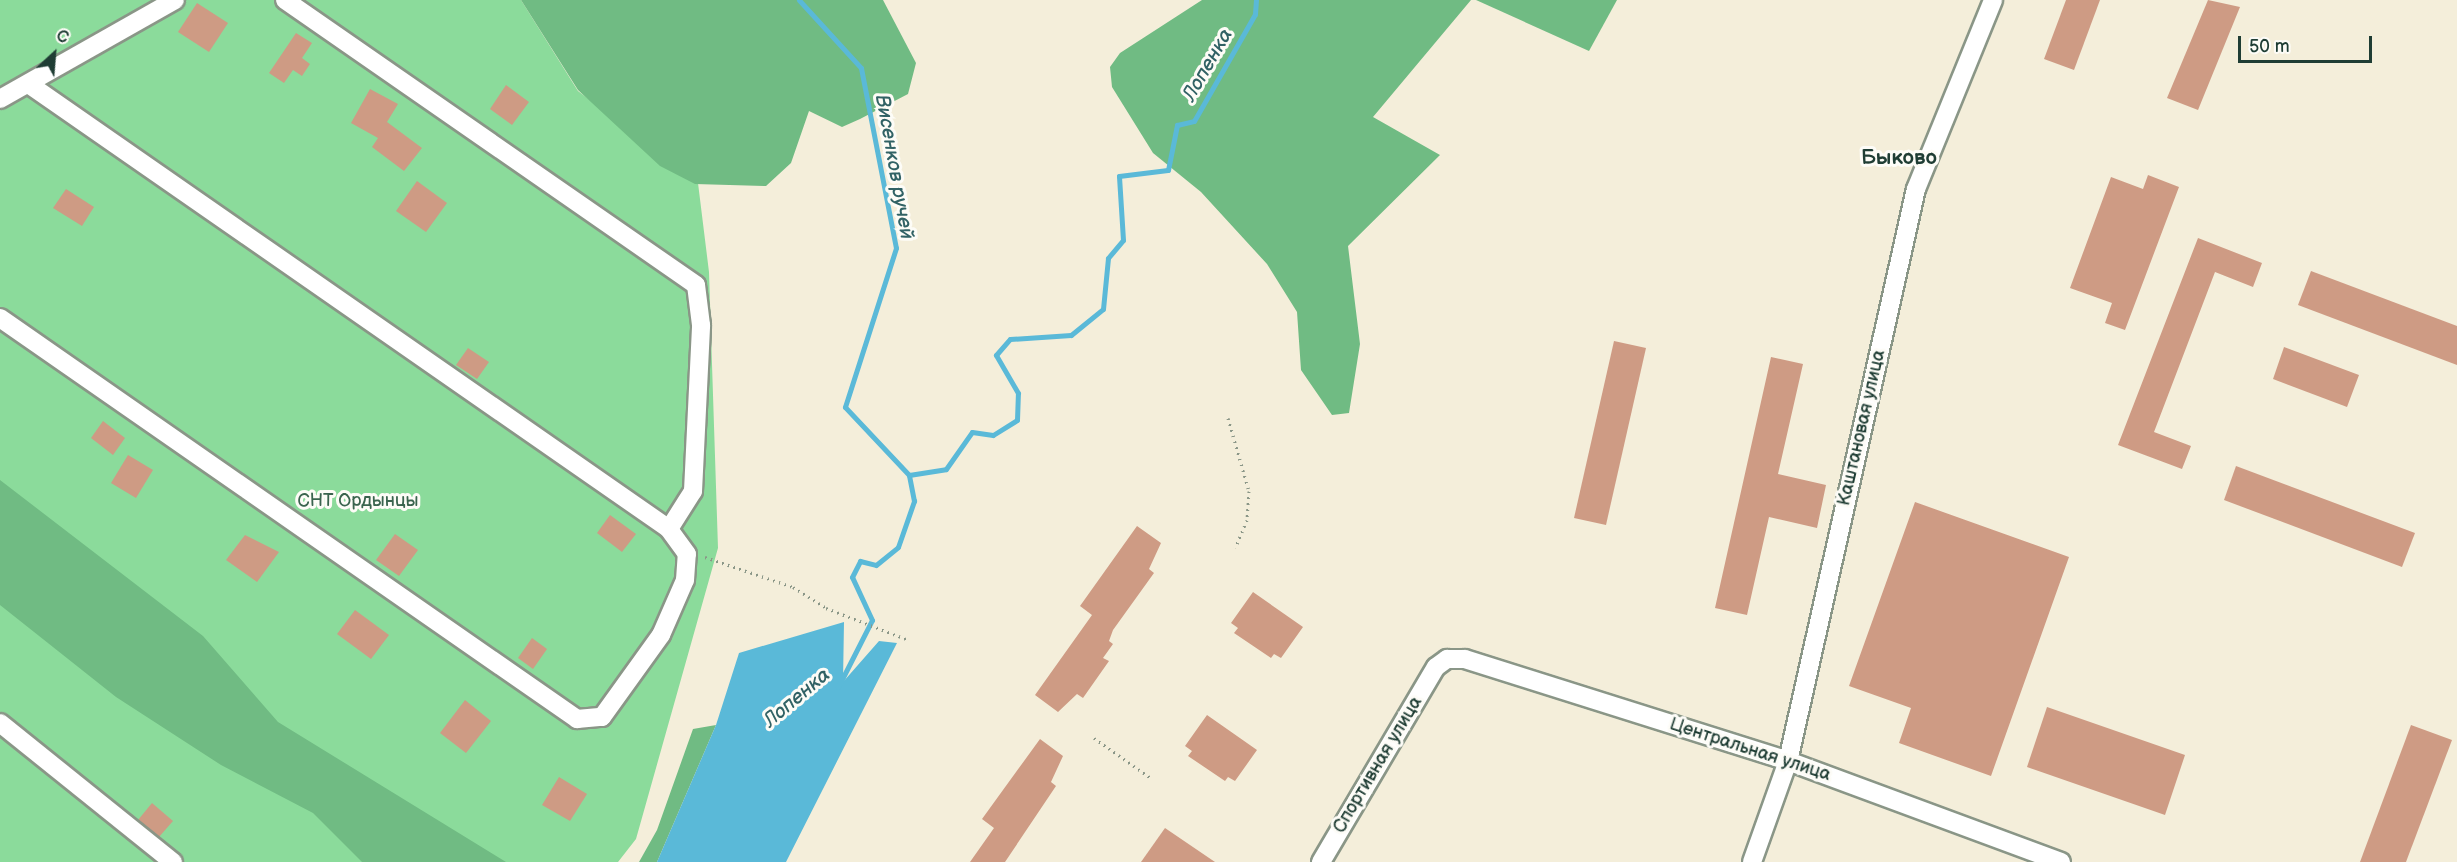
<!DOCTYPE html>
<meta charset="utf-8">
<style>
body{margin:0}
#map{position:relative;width:2457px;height:862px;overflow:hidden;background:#f4eeda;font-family:"Balsamiq Sans",sans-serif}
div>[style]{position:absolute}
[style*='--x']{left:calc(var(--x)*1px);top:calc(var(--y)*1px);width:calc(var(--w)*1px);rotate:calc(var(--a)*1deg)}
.green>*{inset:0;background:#8bdb9b}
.forest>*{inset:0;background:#70bb83}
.water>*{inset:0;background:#5ab9d8}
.stream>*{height:5px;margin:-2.5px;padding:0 2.5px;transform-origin:2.5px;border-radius:2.5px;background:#5ab9d8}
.building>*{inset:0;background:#ce9b84}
.path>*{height:3px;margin-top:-1.5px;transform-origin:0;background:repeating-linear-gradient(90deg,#8a9687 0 1.5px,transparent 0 6px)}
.roads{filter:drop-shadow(2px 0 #8a9687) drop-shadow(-2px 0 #8a9687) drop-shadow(0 2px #8a9687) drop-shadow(0 -2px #8a9687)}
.street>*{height:18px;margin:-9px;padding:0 9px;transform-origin:9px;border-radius:9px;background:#fff}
span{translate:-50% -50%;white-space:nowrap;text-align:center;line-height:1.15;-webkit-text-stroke:6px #fdfcf7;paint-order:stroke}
.street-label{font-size:18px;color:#1f3d34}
.park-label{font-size:18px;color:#3a644e}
.water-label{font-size:20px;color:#316265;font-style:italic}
.quarter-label{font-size:21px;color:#1f3d34;font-weight:700}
.north{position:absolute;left:24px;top:24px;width:60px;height:60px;-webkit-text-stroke:4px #fdfcf7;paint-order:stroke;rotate:26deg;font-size:16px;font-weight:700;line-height:24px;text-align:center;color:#1f3d34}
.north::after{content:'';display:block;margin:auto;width:21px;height:27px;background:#1f3d34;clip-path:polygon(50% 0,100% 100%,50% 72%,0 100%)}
.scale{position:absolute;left:2238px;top:36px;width:134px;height:27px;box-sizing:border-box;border:3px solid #1f3d34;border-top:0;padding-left:8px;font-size:18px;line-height:21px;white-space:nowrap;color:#1f3d34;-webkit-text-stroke:4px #fdfcf7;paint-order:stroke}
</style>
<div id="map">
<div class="green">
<div style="clip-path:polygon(0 0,521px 0,578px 91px,698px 183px,709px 272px,718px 548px,636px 839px,618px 862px,0 862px)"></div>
</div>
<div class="forest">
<div style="clip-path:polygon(521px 0,883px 0,916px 63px,908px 94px,860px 119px,842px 127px,809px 111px,791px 163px,766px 186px,695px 184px,660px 166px,578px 90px)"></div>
<div style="clip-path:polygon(1202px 0,1471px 0,1373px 117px,1440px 155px,1348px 246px,1360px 344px,1349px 413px,1332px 415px,1301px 370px,1297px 312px,1267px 264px,1201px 192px,1153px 153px,1112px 87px,1110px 67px,1120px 53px)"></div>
<div style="clip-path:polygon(1476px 0,1617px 0,1589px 51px)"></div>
<div style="clip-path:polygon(0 480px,203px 636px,278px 722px,506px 862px,362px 862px,313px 813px,221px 765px,116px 697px,0 605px)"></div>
<div style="clip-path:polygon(716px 725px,657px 862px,639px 862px,657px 830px,693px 729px)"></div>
</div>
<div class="water">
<div style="clip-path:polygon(844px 622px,843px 682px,879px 641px,897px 643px,786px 862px,657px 862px,716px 725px,739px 653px)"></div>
</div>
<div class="stream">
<div style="--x:799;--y:0;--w:92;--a:47.6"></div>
<div style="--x:861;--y:68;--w:183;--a:79"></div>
<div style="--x:896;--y:248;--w:167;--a:107.8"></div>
<div style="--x:845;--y:407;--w:93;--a:46.7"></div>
<div style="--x:838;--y:687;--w:75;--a:-63.1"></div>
<div style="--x:872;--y:620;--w:47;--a:-114.9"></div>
<div style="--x:852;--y:577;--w:18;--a:-63"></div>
<div style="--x:860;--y:561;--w:16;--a:14"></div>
<div style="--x:876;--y:565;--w:28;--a:-39"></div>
<div style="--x:898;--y:547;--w:49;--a:-70.8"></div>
<div style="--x:914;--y:501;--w:26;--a:-101"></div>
<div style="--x:909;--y:475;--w:37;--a:-9"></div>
<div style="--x:946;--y:469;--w:45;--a:-54.9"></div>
<div style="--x:972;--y:432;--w:21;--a:8"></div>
<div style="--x:993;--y:435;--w:28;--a:-32"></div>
<div style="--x:1017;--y:420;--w:27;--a:-88"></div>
<div style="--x:1018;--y:393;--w:44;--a:-120.1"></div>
<div style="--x:996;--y:355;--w:21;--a:-49"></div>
<div style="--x:1010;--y:339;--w:61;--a:-3.8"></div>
<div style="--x:1071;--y:335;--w:41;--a:-39.1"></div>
<div style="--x:1103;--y:309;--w:51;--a:-84.4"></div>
<div style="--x:1108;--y:258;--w:23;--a:-50"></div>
<div style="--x:1123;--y:240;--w:64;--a:-93.6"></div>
<div style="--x:1119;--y:176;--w:49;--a:-7"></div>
<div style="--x:1168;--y:170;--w:46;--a:-78.7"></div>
<div style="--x:1177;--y:125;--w:17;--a:-13"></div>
<div style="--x:1194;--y:121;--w:123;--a:-60.3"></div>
<div style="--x:1255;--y:14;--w:14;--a:-86"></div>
</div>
<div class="building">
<div style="clip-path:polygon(2066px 0,2100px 0,2074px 70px,2044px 59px)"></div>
<div style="clip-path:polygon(2208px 0,2240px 7px,2198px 110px,2167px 98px)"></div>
<div style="clip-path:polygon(197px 3px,228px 23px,209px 52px,178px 32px)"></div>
<div style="clip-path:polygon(296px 33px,312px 43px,302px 58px,310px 64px,302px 76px,293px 70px,284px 83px,269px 73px)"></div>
<div style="clip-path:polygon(506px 85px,529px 102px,512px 125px,490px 109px)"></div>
<div style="clip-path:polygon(370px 89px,398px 104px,387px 122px,422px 148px,404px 171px,372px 147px,378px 138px,351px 123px)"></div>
<div style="clip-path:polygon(2148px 175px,2179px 187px,2125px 330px,2105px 323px,2112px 303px,2070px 288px,2111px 177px,2143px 189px)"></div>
<div style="clip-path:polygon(417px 181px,447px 203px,426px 232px,396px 211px)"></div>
<div style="clip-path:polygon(66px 189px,94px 207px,82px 226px,53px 208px)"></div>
<div style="clip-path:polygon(2198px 238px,2262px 263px,2253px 287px,2215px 272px,2154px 432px,2191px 446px,2182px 469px,2118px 445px)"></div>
<div style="clip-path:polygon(2311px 271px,2457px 326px,2457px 365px,2298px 305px)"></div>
<div style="clip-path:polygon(1614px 341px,1646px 348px,1606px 525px,1574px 518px)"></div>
<div style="clip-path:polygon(2284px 347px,2359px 375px,2347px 407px,2273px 379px)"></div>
<div style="clip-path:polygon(468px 348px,489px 362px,477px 379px,456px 365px)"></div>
<div style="clip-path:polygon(1771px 357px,1803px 364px,1778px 474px,1826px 485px,1817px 528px,1769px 517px,1747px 615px,1715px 608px)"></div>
<div style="clip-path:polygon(103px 421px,125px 438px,113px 455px,91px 438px)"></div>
<div style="clip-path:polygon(128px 455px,153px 470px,136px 498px,111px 483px)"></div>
<div style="clip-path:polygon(2236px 466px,2415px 533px,2402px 567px,2224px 500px)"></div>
<div style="clip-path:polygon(1915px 502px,2069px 557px,1991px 776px,1899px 743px,1911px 708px,1849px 686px)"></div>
<div style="clip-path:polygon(610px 515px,636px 534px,622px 552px,597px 533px)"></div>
<div style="clip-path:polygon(1137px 526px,1161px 543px,1149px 569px,1154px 573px,1113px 630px,1109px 641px,1113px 644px,1103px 658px,1109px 661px,1083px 698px,1077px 694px,1058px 712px,1035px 695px,1092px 615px,1080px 606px)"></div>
<div style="clip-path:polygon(395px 534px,418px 550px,399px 576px,376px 560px)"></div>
<div style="clip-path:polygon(245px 535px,279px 552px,257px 582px,226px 560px)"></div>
<div style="clip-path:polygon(1253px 592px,1303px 627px,1281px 658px,1274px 654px,1271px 658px,1234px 633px,1238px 628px,1231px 623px)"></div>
<div style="clip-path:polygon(355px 610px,389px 635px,371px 659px,337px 634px)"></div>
<div style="clip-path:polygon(532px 638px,547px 649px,533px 669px,518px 658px)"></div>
<div style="clip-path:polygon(465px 700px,491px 721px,466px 753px,440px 733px)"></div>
<div style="clip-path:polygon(2047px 707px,2185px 755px,2165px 815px,2027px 767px)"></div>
<div style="clip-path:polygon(1207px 715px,1257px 750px,1235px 781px,1228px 777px,1225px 781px,1188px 756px,1192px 751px,1185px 746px)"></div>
<div style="clip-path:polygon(2411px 725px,2452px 740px,2406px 862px,2360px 862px)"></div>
<div style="clip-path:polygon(1040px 739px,1063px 756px,1051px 782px,1056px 786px,1005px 862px,970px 862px,994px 828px,982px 819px)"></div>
<div style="clip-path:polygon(559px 777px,587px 794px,570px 821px,542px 805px)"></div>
<div style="clip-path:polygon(152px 803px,173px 821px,159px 837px,138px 820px)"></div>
<div style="clip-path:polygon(1165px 828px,1215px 862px,1141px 862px)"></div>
</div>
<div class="path">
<div style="--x:1228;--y:418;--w:76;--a:74"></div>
<div style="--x:1249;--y:491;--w:29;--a:94"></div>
<div style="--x:1247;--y:520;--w:30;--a:113"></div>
<div style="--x:705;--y:557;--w:93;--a:18.8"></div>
<div style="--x:793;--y:587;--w:39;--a:32"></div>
<div style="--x:826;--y:608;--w:89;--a:21.1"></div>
<div style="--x:1094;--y:738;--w:70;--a:35.1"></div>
</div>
<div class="roads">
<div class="street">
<div style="--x:30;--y:85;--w:778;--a:34.79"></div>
<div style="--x:0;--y:99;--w:201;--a:-29.5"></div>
<div style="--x:0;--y:318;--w:703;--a:34.8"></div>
<div style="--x:577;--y:719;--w:25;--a:-5"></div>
<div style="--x:602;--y:717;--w:101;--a:-54.3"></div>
<div style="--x:661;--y:635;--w:60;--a:-66.4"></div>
<div style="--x:685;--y:580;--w:26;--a:-86"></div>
<div style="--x:687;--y:554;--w:31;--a:-126"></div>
<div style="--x:669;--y:529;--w:45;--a:-57.7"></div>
<div style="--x:693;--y:491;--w:166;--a:-87.2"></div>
<div style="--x:701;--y:325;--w:40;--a:-97.1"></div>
<div style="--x:696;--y:285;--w:500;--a:-145.26"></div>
<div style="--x:0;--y:723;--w:222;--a:38.8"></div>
<div style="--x:1321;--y:862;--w:226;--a:-59.5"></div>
<div style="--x:1436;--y:667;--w:14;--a:-36"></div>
<div style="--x:1447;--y:659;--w:18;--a:0"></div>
<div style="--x:1465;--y:659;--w:339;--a:17.5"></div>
<div style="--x:1788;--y:761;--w:291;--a:20.3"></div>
<div style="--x:1752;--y:862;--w:107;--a:-70.4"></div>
<div style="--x:1788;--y:761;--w:586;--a:-77.39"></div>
<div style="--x:1916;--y:189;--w:204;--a:-67.8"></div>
</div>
</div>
<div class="street-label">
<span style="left:1862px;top:428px;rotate:-77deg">Каштановая улица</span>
<span style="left:1750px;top:750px;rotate:18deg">Центральная улица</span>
<span style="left:1378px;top:765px;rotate:-59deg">Спортивная улица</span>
</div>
<div class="park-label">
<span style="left:358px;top:501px">СНТ Ордынцы</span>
</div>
<div class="water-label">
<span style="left:1208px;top:65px;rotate:-60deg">Лопенка</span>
<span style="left:894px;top:167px;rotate:80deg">Висенков ручей</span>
<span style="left:797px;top:698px;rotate:-40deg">Лопенка</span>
</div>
<div class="quarter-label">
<span style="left:1899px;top:158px">Быково</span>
</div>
<div class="north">С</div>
<div class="scale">50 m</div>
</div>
